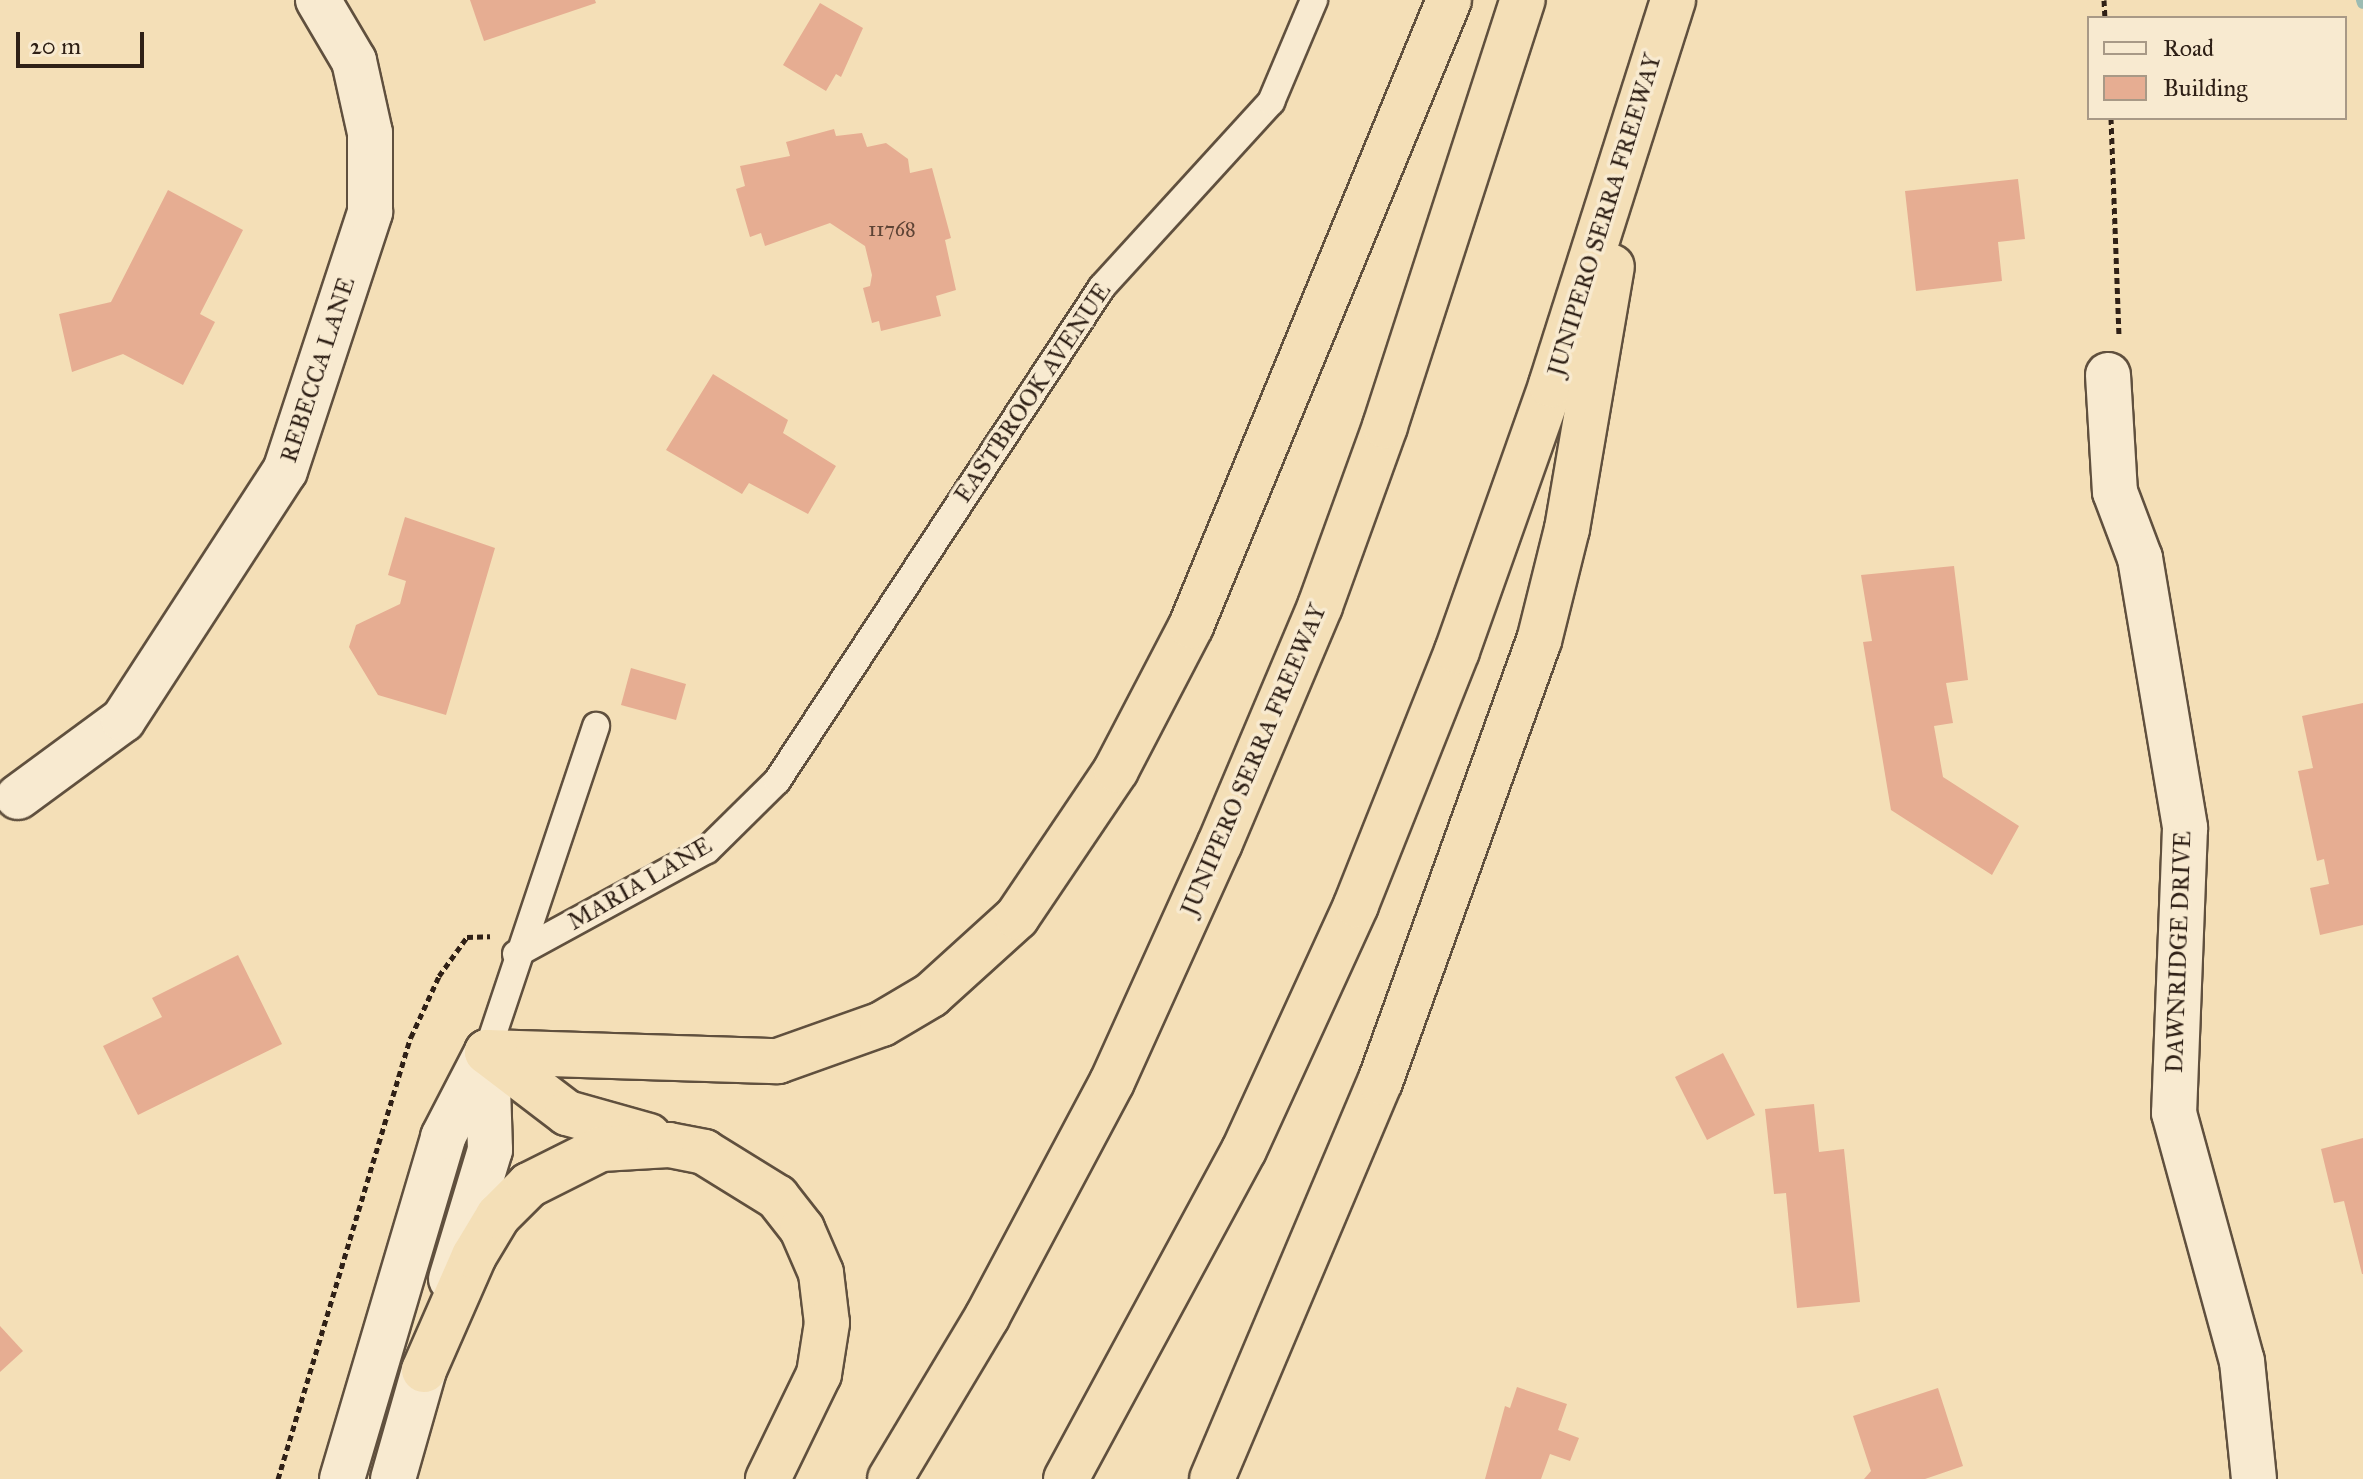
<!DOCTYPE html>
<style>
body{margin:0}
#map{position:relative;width:2363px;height:1479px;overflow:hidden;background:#f4dfb7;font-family:"IM FELL Great Primer",serif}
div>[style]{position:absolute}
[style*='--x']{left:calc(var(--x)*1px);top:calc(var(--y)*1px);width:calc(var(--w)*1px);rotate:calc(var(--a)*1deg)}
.stream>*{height:12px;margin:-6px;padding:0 6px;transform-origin:6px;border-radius:6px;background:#9cbcb3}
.building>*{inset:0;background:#e6ad92}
.path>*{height:5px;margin-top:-2.5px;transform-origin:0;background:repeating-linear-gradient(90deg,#2f2016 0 6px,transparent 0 10px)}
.roads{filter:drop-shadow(2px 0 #60503e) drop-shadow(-2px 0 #60503e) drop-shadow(0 2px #60503e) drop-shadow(0 -2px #60503e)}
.lane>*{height:26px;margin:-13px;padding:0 13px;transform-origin:13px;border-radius:13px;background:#f8ead0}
.street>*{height:44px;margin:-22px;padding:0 22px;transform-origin:22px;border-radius:22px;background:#f8ead0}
.secondary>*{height:44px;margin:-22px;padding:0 22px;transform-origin:22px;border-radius:22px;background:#f8ead0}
.highway>*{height:44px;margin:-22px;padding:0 22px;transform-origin:22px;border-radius:22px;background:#f4dfb7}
span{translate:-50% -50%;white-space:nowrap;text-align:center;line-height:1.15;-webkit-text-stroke:7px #f8ead0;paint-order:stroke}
.number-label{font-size:20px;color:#5d4335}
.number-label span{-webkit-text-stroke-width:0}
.street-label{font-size:24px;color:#2f2016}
.legend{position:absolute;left:2087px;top:16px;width:260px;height:104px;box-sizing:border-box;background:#f8ead0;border:2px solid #a89986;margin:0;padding:10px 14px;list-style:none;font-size:24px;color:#2f2016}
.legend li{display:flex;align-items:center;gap:16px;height:40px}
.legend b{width:40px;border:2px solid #a89986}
.scale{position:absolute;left:16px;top:32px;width:128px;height:36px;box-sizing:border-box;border:4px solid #2f2016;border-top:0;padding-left:10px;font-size:24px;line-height:28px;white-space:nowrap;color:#2f2016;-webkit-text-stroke:6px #f8ead0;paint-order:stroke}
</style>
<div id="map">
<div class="stream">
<div style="--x:2362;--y:0;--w:3;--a:72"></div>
</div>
<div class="building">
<div style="clip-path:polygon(470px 0,595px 0,596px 3px,484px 41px)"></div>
<div style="clip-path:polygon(820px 3px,863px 28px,841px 77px,836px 74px,826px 91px,783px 65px)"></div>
<div style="clip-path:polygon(834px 129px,836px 136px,862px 133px,867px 147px,886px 143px,908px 159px,910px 173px,932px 168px,951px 238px,945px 240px,956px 290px,936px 296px,941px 316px,881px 331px,879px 321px,872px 323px,863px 288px,870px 286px,872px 275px,865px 246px,830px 223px,765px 246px,761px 233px,750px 237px,736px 189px,745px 186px,740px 166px,790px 156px,786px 142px)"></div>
<div style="clip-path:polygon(2018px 179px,2025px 239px,1998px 242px,2002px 281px,1916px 291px,1905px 191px)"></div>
<div style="clip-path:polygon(168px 190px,243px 230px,200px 314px,215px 322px,183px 385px,123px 354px,72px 372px,59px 314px,111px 302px)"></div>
<div style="clip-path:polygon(713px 374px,788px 420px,783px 433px,836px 466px,808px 514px,749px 483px,742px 494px,666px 450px)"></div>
<div style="clip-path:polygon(405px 517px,495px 548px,446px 715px,378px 695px,349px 647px,356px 625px,400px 604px,406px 581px,388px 575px)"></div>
<div style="clip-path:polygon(1954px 566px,1968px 680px,1946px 683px,1953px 723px,1934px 726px,1943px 777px,2019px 826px,1992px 875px,1891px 810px,1863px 642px,1872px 641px,1861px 575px)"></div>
<div style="clip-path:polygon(631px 668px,686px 684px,676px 720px,621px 705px)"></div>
<div style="clip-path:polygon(2363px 703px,2363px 925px,2320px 935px,2310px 888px,2329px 884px,2324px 859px,2317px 861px,2298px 771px,2313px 768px,2302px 716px)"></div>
<div style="clip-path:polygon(238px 955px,282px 1044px,138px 1115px,103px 1046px,162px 1017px,152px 998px)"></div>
<div style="clip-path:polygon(1723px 1053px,1755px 1115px,1707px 1140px,1675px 1077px)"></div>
<div style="clip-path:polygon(1814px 1104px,1819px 1152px,1844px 1149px,1860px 1302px,1797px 1308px,1786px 1193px,1774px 1194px,1765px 1109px)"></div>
<div style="clip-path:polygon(2363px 1138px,2363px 1274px,2362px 1274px,2344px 1201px,2334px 1203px,2321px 1149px)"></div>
<div style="clip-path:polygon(0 1326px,23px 1351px,0 1372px)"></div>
<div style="clip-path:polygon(1517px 1387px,1567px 1404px,1558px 1430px,1579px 1438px,1570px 1461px,1550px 1454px,1541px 1479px,1485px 1479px,1505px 1406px,1510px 1408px)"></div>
<div style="clip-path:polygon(1938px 1388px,1963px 1466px,1925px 1479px,1864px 1479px,1871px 1471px,1853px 1416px)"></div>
</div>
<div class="path">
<div style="--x:2104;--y:0;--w:18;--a:87"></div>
<div style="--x:2111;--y:118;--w:218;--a:87.9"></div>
<div style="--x:278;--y:1479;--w:462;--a:-73.3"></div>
<div style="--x:411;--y:1037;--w:67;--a:-65.3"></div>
<div style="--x:439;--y:976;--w:48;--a:-54.3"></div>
<div style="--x:467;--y:937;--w:23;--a:-2"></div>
</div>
<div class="roads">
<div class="lane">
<div style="--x:516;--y:954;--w:217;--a:-28.6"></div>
<div style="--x:707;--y:850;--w:98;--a:-44.6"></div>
<div style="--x:777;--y:781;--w:591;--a:-56.66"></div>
<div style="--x:1102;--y:287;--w:251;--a:-47.6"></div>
<div style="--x:1271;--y:102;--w:111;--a:-67.1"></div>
<div style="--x:487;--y:1052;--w:344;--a:-71.5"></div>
</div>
<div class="street">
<div style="--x:2108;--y:375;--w:117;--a:86.6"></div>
<div style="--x:2115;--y:492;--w:71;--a:69.3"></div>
<div style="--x:2140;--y:558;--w:274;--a:80.5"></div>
<div style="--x:2185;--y:828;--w:285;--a:92.2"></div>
<div style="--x:2174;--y:1113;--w:257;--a:74.7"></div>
<div style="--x:2242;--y:1361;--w:119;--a:84.2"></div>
<div style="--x:18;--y:797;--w:130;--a:-36.3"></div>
<div style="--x:123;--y:720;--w:297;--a:-57"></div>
<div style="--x:285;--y:471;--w:273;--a:-71.8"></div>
<div style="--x:370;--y:212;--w:79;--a:-90"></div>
<div style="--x:370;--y:133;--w:74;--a:-102.5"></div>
<div style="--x:354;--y:61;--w:71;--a:-120.5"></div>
<div style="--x:451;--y:1279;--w:135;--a:-73.2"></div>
<div style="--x:490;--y:1150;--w:98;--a:-91.8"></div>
</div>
<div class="secondary">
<div style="--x:342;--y:1479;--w:357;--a:-73.5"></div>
<div style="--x:443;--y:1137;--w:96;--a:-62.6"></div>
<div style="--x:393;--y:1479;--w:113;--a:-74.1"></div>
</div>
<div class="highway">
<div style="--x:487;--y:1052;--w:291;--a:1.8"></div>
<div style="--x:778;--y:1061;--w:110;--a:-19.6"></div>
<div style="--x:882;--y:1024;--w:57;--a:-30.6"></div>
<div style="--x:931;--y:995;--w:116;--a:-42.2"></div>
<div style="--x:1017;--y:917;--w:177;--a:-56"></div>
<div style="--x:1116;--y:770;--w:162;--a:-62.5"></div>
<div style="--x:1191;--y:626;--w:677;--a:-67.6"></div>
<div style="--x:487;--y:1052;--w:101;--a:37.3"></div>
<div style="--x:567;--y:1113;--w:85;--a:15.7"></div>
<div style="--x:424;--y:1370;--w:124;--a:-66.3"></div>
<div style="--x:474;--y:1256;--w:47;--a:-59"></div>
<div style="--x:498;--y:1216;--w:44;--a:-45"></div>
<div style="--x:529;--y:1185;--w:80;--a:-26.6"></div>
<div style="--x:601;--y:1149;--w:68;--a:-3.4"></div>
<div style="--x:669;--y:1145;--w:36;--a:11"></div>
<div style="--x:704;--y:1152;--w:86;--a:31.7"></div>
<div style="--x:777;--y:1197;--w:41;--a:52"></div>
<div style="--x:802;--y:1229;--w:48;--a:66.6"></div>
<div style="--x:821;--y:1273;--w:50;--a:83.2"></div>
<div style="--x:827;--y:1323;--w:52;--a:98.9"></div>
<div style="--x:819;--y:1374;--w:117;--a:115.9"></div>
<div style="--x:890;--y:1479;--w:189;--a:-59.1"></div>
<div style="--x:987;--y:1317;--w:266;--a:-62"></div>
<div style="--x:1112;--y:1082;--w:262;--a:-65.7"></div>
<div style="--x:1220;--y:843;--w:257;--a:-67.1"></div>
<div style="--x:1320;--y:606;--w:191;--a:-70.1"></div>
<div style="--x:1385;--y:426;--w:448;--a:-72.1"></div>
<div style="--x:1066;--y:1479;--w:374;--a:-61.6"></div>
<div style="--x:1244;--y:1150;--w:269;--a:-65.4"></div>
<div style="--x:1356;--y:905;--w:273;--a:-68.3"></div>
<div style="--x:1457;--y:651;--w:282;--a:-70.5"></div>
<div style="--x:1551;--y:385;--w:404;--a:-72.4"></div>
<div style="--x:1212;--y:1479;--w:431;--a:-67.1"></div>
<div style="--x:1380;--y:1082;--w:469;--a:-70.2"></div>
<div style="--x:1539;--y:641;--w:115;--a:-76"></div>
<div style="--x:1567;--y:529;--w:266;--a:-80.3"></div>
</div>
</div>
<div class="number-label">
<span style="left:892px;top:229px">11768</span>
</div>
<div class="street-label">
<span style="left:1605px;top:215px;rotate:-73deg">JUNIPERO SERRA FREEWAY</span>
<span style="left:318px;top:370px;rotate:-72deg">REBECCA LANE</span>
<span style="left:1033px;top:393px;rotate:-56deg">EASTBROOK AVENUE</span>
<span style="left:1254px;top:760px;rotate:-67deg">JUNIPERO SERRA FREEWAY</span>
<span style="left:640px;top:884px;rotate:-30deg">MARIA LANE</span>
<span style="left:2179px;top:952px;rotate:-88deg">DAWNRIDGE DRIVE</span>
</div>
<ul class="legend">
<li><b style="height:10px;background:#f8ead0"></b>Road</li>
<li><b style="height:22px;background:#e6ad92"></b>Building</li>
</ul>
<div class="scale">20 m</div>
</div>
